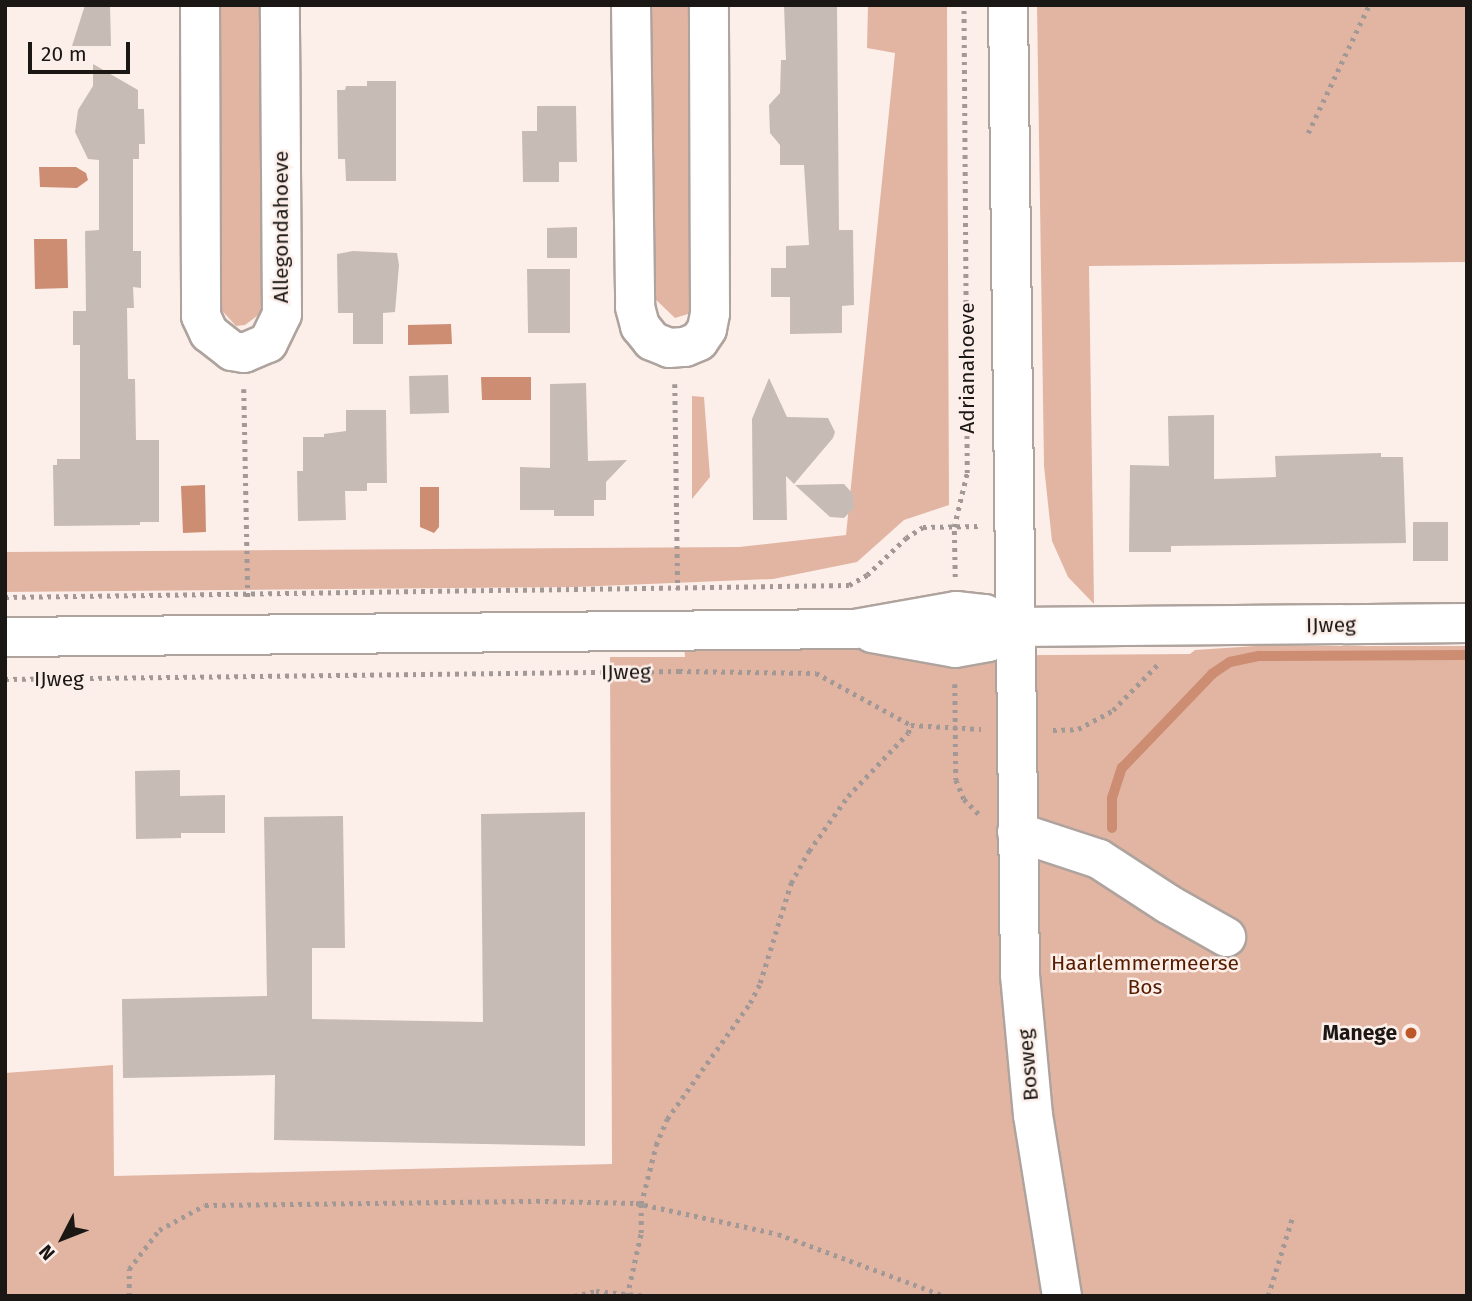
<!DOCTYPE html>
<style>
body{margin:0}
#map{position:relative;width:1472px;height:1301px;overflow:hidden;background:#fcefea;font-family:"Fira Sans",sans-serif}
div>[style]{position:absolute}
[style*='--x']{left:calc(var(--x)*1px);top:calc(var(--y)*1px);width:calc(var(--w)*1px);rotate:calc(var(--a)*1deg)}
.green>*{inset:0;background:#e2b5a3}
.water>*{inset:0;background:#cd8d73}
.stream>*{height:10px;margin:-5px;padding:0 5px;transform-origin:5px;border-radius:5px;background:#cd8d73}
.building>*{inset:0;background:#c7bbb6}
.path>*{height:4.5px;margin-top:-2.25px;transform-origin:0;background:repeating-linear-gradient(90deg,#a29895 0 3.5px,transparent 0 8.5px)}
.roads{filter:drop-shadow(2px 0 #afa39e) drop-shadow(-2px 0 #afa39e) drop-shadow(0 2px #afa39e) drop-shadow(0 -2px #afa39e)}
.minor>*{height:38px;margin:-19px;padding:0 19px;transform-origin:19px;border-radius:19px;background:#fff}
.dots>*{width:19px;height:19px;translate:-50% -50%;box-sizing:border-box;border:4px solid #fcefea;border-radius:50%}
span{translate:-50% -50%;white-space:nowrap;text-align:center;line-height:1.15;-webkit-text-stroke:5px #fcefea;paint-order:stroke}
.street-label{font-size:21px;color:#1b1715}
.park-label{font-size:21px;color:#561c00}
.poi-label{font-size:21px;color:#1b1715;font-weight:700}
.right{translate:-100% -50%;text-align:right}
.frame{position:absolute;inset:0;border:7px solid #1b1715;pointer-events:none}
.north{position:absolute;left:28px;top:1203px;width:70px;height:70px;-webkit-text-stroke:5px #fcefea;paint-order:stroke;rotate:228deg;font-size:19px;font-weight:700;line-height:28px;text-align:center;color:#1b1715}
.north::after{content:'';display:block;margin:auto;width:24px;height:32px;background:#1b1715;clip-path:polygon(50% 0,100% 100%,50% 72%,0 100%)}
.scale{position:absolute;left:28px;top:42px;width:102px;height:32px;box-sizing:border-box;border:4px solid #1b1715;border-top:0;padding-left:9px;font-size:21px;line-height:24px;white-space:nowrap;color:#1b1715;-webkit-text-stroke:5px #fcefea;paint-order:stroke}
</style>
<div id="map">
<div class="green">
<div style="clip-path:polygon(214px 5px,267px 5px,268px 291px,261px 313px,245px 325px,236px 326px,215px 303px)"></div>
<div style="clip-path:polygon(648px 5px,699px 5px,704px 298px,688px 314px,675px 318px,652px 296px)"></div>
<div style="clip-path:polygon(868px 5px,947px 5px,949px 505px,904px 520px,857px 562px,773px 579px,575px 587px,5px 592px,5px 552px,739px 547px,846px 535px,895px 53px,867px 48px)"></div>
<div style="clip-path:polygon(1037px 5px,1467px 5px,1467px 262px,1089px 266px,1094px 604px,1068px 577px,1052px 541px,1044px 466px)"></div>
<div style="clip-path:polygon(692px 396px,704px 397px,710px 477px,692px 499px)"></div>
<div style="clip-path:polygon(857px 644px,922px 656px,1190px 654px,1195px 650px,1255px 646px,1467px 646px,1467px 1296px,5px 1296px,5px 1073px,113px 1065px,114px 1176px,612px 1164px,610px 657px,685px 657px,684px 645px)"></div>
</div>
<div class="water">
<div style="clip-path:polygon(39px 167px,76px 167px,86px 173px,88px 180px,77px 188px,40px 187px)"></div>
<div style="clip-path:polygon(34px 239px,67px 239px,68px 288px,35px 289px)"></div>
<div style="clip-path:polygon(451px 324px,452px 344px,408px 345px,408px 325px)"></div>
<div style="clip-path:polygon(481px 377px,531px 377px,531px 400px,482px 400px)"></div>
<div style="clip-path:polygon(205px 485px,206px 532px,183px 533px,181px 486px)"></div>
<div style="clip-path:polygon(420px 487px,439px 487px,439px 527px,434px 533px,420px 527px)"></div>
</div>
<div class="stream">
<div style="--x:1112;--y:828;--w:30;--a:-90"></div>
<div style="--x:1112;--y:798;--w:32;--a:-72"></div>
<div style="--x:1122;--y:768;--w:130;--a:-46.2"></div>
<div style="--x:1212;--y:674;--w:22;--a:-34"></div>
<div style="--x:1230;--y:662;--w:30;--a:-12"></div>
<div style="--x:1259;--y:656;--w:208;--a:-0.3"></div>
</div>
<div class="building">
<div style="clip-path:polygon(85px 5px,110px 5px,111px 46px,72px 46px)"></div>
<div style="clip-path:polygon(784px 5px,837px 5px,839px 230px,853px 230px,854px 305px,842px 306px,842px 333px,790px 334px,790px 297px,771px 297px,771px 268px,786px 268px,786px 246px,809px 245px,804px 165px,780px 165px,780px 145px,770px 133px,769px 105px,780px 93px,781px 60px,786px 60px)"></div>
<div style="clip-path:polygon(93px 64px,138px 90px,138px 109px,144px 109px,145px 144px,139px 144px,139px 159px,133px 159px,133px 251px,141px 251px,141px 288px,133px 287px,134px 308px,127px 308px,128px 379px,135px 379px,136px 440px,159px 440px,159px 522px,140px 522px,140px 525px,54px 526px,53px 465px,57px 465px,57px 459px,80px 459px,80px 345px,73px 345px,73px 311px,86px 311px,85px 231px,99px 230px,99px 160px,88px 159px,75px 132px,78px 110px,93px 86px)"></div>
<div style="clip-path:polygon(367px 81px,396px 81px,396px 181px,346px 181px,345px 159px,338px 159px,337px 90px,345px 90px,346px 86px,367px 86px)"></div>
<div style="clip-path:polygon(537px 106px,576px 106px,577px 162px,559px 162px,559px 182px,523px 182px,522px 131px,537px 131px)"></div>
<div style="clip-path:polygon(577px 227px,577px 258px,547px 258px,547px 228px)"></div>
<div style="clip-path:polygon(353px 251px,397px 253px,399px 265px,395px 312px,383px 313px,383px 344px,353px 344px,353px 313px,338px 313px,337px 254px)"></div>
<div style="clip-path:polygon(527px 269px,570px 269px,570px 333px,528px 333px)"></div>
<div style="clip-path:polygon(448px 375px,449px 413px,410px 414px,409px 376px)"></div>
<div style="clip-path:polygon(769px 378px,787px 417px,828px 418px,835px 432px,833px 438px,794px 484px,786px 476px,787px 520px,753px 520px,752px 419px)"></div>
<div style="clip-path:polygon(586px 383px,588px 461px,627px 460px,606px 482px,606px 500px,594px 500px,594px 516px,554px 516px,554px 510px,520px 510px,520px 467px,550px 468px,550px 384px)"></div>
<div style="clip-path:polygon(346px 410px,386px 410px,387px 483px,367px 483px,367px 491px,345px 491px,346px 520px,298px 521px,297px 471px,303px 471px,303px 437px,324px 437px,324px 434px,346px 431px)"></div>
<div style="clip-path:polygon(1214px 415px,1214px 479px,1276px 477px,1275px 456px,1381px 453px,1381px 457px,1403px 457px,1406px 543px,1171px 546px,1171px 552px,1129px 552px,1130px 465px,1169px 466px,1168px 416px)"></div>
<div style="clip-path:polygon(844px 484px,853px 494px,854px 508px,844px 518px,830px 517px,795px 485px)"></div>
<div style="clip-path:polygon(1413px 522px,1448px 522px,1448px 561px,1413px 561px)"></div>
<div style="clip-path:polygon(180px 770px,180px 796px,225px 795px,225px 833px,181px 833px,181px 838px,136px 839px,135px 771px)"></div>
<div style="clip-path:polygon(585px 812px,585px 1146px,274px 1140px,275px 1075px,123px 1078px,122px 999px,267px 996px,264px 817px,343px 816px,345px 948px,312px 948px,312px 1019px,483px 1022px,481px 814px)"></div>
</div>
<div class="path">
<div style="--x:1308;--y:133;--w:142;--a:-64.5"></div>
<div style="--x:675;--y:384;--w:205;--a:89.2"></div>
<div style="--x:244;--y:389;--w:208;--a:88.9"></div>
<div style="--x:955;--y:577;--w:50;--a:-91.1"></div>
<div style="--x:954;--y:527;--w:56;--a:-76.5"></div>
<div style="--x:967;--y:473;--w:468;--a:-90.4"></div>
<div style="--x:5;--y:597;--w:844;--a:-0.81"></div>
<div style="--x:849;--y:585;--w:21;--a:-29"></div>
<div style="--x:867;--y:575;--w:54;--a:-43.5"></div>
<div style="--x:906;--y:538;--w:20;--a:-33"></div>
<div style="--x:923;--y:527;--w:57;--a:-1"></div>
<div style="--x:5;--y:679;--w:674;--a:-0.68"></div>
<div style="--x:679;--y:671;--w:137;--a:0.8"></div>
<div style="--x:816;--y:673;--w:108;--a:28.7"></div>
<div style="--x:911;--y:725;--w:70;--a:3.3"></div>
<div style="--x:955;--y:684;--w:96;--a:89.4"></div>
<div style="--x:956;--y:780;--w:21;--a:67"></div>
<div style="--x:964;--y:799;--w:24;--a:45"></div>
<div style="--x:1053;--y:730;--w:25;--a:-2"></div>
<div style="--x:1078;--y:729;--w:40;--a:-28"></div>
<div style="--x:1113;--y:710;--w:66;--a:-45.6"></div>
<div style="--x:129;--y:1296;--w:27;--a:-90"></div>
<div style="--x:129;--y:1269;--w:49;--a:-52.4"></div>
<div style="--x:159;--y:1230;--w:52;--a:-28.5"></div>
<div style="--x:205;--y:1205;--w:340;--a:-0.7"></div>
<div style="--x:545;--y:1201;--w:91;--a:1.3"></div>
<div style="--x:636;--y:1203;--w:145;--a:12.3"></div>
<div style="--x:778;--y:1234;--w:178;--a:20.4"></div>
<div style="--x:574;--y:1296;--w:23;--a:-13"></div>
<div style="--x:596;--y:1291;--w:52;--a:5.5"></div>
<div style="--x:627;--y:1296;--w:65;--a:-77.5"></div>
<div style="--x:641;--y:1233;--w:29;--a:-90"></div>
<div style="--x:641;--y:1204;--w:61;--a:-75.7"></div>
<div style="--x:656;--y:1145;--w:28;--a:-67"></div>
<div style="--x:667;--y:1119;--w:143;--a:-54.4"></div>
<div style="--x:750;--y:1003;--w:22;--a:-63"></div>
<div style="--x:760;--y:983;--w:105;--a:-72.8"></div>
<div style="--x:791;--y:883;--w:37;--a:-61"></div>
<div style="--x:809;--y:851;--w:67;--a:-54.7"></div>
<div style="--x:848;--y:796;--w:87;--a:-46.4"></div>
<div style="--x:908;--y:733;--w:9;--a:-69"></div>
<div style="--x:1268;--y:1296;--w:85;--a:-72.8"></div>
</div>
<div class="roads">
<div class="minor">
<div style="--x:200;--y:5;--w:311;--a:89.8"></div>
<div style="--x:201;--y:316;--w:19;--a:65"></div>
<div style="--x:209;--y:333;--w:29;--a:38"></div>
<div style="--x:232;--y:351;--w:12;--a:9"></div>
<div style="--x:244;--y:353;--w:26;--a:-23"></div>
<div style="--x:268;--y:343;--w:32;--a:-64"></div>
<div style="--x:282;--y:314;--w:309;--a:-90.4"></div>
<div style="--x:631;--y:5;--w:302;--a:89.2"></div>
<div style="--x:635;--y:307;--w:20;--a:75"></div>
<div style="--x:640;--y:326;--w:19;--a:51"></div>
<div style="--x:652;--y:341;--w:18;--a:22"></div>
<div style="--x:669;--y:348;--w:16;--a:-4"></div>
<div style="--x:685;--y:347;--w:15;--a:-23"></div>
<div style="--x:699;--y:341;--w:14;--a:-56"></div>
<div style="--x:707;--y:329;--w:16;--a:-79"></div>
<div style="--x:710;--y:313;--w:308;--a:-90.2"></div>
<div style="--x:1008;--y:5;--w:970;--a:89.29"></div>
<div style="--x:1020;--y:975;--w:141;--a:84.7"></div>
<div style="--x:1033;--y:1115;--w:183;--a:80.9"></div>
<div style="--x:872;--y:633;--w:84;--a:10.2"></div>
<div style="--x:955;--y:648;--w:34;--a:-10"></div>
<div style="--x:988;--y:642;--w:30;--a:-30"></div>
<div style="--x:5;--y:637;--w:850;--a:-0.54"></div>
<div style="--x:855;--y:629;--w:103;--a:-10.1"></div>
<div style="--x:956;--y:611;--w:29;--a:6"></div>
<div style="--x:985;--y:614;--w:32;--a:24"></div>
<div style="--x:1014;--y:627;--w:453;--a:-0.5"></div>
<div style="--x:1017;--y:832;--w:86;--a:18.2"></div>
<div style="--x:1099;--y:859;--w:82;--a:33.1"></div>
<div style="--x:1168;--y:904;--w:67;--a:29.6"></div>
</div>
</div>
<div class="dots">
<div style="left:1411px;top:1033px;background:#be5829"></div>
</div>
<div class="street-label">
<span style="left:281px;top:227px;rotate:-90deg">Allegondahoeve</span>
<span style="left:967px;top:368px;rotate:-90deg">Adrianahoeve</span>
<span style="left:1331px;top:625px;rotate:-1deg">IJweg</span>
<span style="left:626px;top:672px;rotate:-1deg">IJweg</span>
<span style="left:59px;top:679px">IJweg</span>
<span style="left:1028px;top:1065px;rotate:-95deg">Bosweg</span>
</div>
<div class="park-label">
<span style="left:1145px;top:975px">Haarlemmermeerse<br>Bos</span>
</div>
<div class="poi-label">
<span class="right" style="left:1397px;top:1033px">Manege</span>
</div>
<div class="frame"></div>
<div class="north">N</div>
<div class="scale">20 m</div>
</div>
